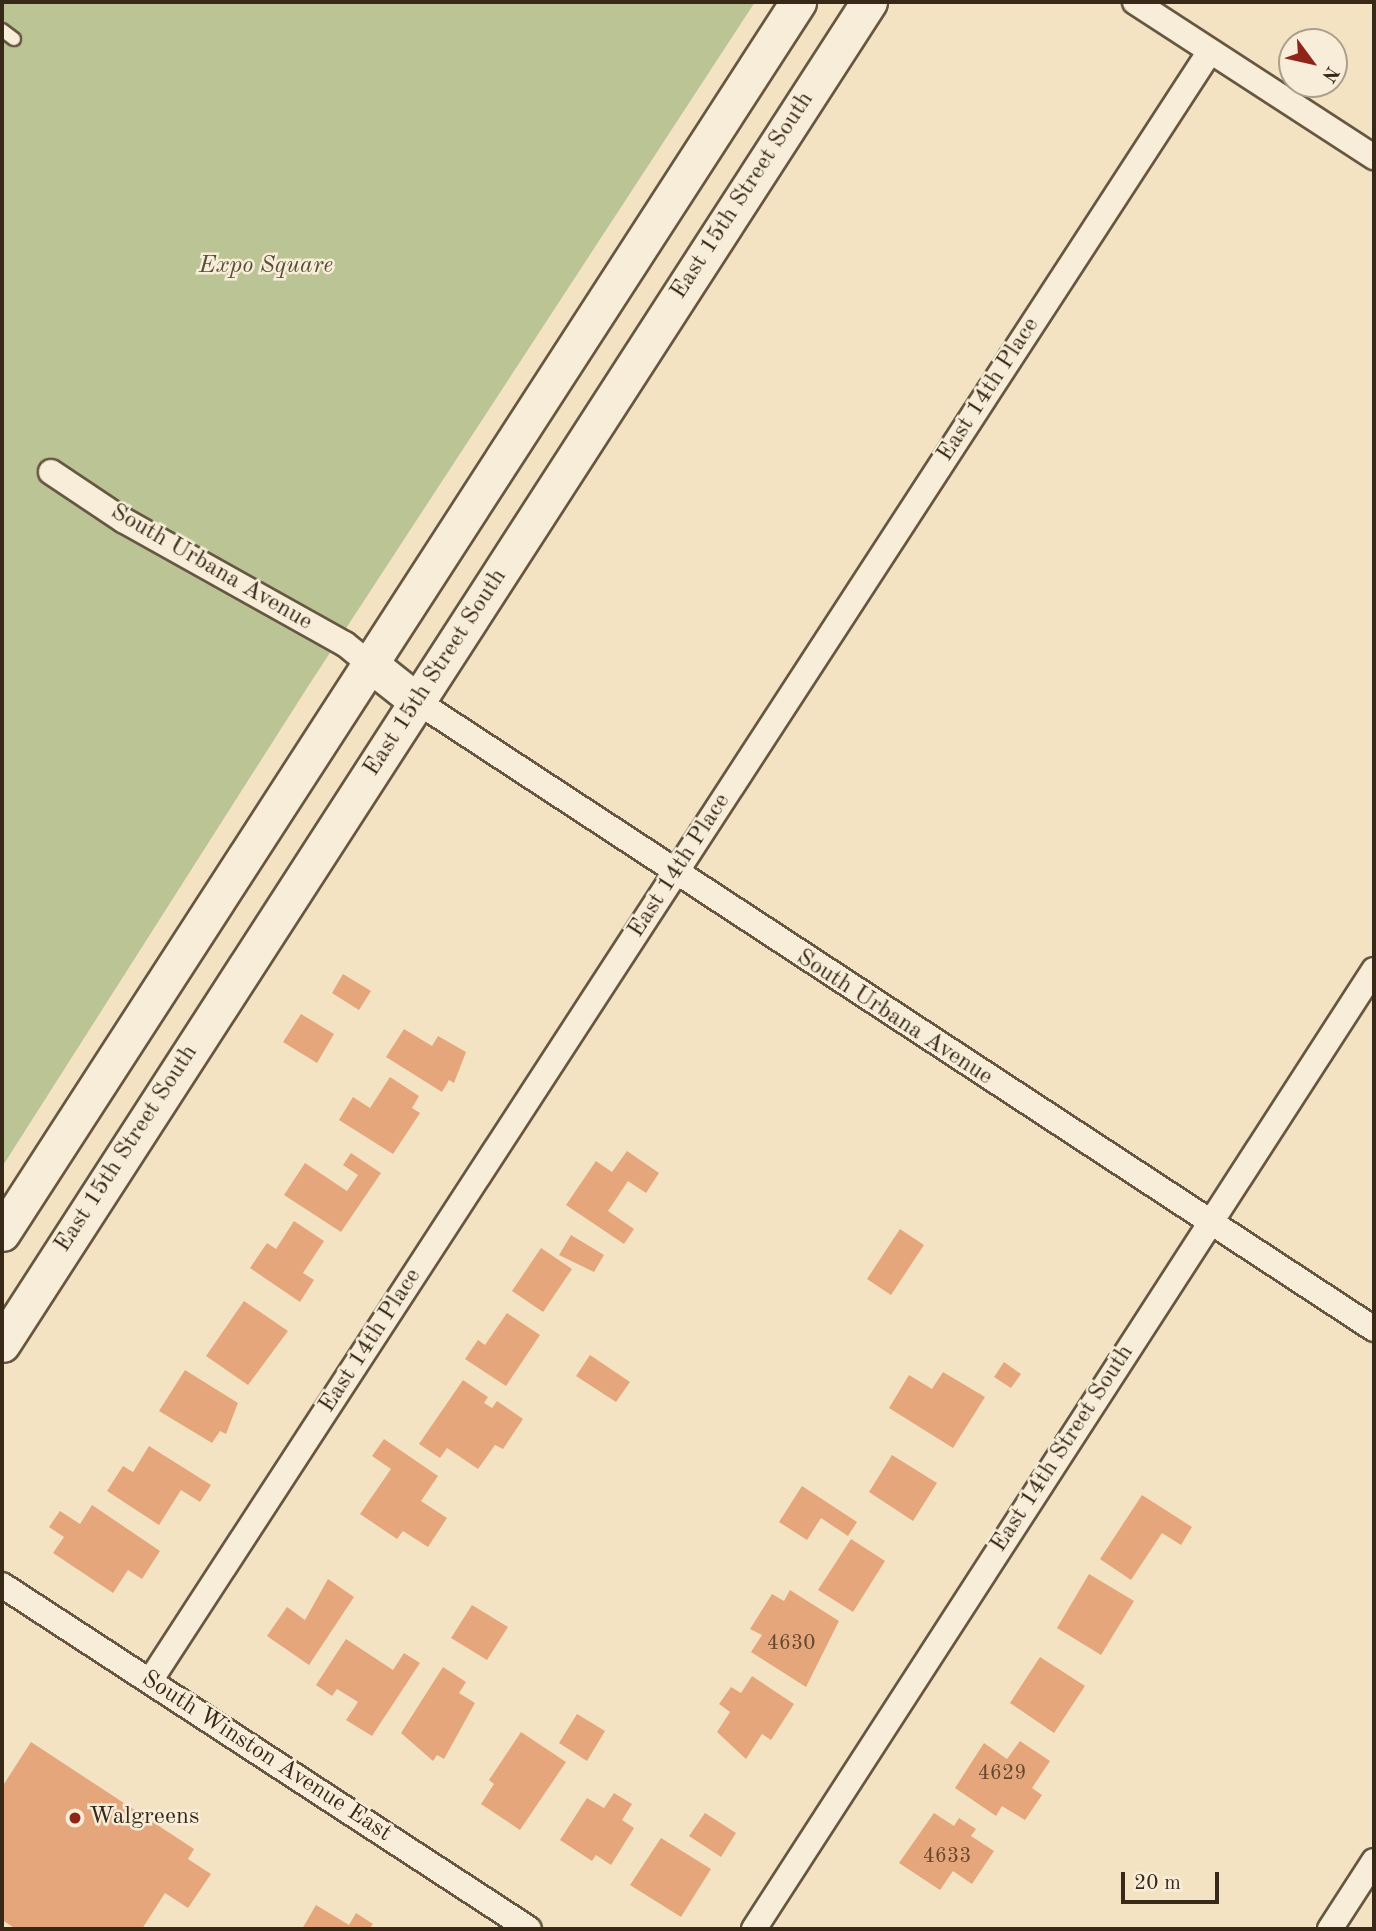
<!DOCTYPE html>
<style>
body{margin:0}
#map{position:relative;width:1376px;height:1931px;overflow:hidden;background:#f3e3c3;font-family:"Old Standard TT",serif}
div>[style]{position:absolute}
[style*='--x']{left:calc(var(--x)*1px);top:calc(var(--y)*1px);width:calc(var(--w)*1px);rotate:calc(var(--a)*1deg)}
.green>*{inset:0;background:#bac494}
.building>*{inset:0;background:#e6a67c}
.roads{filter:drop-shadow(2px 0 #675742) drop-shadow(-2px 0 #675742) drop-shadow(0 2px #675742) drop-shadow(0 -2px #675742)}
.lane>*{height:12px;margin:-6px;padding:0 6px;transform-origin:6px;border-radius:6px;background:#f7edd8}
.street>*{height:24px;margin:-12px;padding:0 12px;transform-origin:12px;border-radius:12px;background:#f7edd8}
.secondary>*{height:35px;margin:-17.5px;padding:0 17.5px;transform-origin:17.5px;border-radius:17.5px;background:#f7edd8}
.dots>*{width:19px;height:19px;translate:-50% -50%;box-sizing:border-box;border:4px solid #f7edd8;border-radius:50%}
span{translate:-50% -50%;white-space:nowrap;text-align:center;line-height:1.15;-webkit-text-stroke:5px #f7edd8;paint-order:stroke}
.number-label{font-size:21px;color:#644830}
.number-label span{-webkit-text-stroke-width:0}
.street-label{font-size:24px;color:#382817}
.park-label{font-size:24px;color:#584f36;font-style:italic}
.poi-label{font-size:24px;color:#382817}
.left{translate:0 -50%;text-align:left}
.frame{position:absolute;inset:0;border:4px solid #382817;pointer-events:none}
.north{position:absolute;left:1278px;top:28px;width:70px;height:70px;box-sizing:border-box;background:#f7edd8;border:2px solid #ab9e8b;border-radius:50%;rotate:123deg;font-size:19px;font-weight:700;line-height:28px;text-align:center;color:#382817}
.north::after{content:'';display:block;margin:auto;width:24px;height:32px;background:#8f2418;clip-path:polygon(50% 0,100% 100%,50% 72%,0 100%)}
.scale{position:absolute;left:1121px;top:1872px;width:98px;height:32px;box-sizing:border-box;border:4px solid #382817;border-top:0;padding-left:9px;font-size:21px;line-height:24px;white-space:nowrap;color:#382817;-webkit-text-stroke:5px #f7edd8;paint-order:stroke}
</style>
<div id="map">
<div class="green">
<div style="clip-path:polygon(2px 2px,755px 2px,307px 688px,2px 1167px)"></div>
</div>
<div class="building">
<div style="clip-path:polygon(343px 974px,371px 991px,359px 1010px,332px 993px)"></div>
<div style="clip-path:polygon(301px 1014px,334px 1034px,317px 1063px,283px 1042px)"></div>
<div style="clip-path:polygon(404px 1029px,432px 1046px,438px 1036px,466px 1052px,454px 1083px,449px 1080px,442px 1092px,386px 1057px)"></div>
<div style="clip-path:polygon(390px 1077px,419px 1096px,412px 1108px,420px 1113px,393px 1154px,339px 1120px,353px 1097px,370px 1108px)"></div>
<div style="clip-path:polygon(627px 1151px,659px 1173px,646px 1193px,628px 1181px,608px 1211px,634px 1229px,624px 1244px,566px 1205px,596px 1161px,612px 1172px)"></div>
<div style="clip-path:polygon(351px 1153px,381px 1173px,341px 1232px,284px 1195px,305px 1163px,347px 1191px,358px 1175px,343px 1165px)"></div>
<div style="clip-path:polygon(294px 1221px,324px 1241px,303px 1273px,314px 1280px,300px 1302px,250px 1268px,267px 1243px,276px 1249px)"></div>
<div style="clip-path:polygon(900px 1229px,924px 1245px,891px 1295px,867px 1279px)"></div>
<div style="clip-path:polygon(571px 1235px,604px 1255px,594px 1272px,559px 1255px)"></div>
<div style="clip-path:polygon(541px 1248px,572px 1269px,543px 1312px,512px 1291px)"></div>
<div style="clip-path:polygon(244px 1301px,288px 1331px,248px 1385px,206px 1356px)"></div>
<div style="clip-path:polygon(507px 1313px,540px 1335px,506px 1386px,465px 1359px,478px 1340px,485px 1345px)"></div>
<div style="clip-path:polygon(590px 1355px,630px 1382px,616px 1402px,576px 1376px)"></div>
<div style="clip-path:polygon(1004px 1362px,1021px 1374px,1011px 1388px,994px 1377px)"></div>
<div style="clip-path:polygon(185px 1370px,238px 1403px,226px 1434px,220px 1431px,212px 1443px,159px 1411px)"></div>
<div style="clip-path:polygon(943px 1372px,985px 1397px,953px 1448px,889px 1408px,909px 1375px,932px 1389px)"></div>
<div style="clip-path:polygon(463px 1380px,488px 1397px,484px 1403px,492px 1408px,497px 1401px,523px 1419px,503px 1449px,495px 1445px,478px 1469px,447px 1448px,440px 1458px,419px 1444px)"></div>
<div style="clip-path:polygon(384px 1439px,438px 1476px,421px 1501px,447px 1518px,428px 1547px,403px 1531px,397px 1539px,360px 1514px,391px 1469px,372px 1456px)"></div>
<div style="clip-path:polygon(149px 1446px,211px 1485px,200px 1502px,181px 1490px,159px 1525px,107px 1491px,123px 1466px,133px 1472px)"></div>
<div style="clip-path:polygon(892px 1455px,937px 1483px,913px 1521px,869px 1492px)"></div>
<div style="clip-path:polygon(802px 1486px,857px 1522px,848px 1536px,821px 1518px,807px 1540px,779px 1522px)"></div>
<div style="clip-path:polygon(1142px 1495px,1192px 1527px,1181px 1545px,1162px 1533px,1131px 1580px,1100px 1559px)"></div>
<div style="clip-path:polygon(92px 1505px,160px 1551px,142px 1579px,128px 1570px,113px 1593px,53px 1553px,64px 1537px,49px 1527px,60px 1511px,80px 1524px)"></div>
<div style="clip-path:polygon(851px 1539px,885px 1561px,853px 1612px,818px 1590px)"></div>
<div style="clip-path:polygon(1089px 1574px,1134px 1601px,1101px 1655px,1057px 1628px)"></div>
<div style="clip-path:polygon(328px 1579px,354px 1597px,309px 1665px,267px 1636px,287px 1607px,305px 1620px)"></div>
<div style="clip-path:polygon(790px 1590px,839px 1621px,806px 1687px,751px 1652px,762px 1635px,750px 1629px,772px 1594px,784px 1601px)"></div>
<div style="clip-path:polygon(472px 1605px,508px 1627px,487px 1660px,451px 1638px)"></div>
<div style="clip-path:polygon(346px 1639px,393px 1670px,404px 1653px,420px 1663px,372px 1736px,346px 1720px,358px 1702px,337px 1689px,332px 1696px,316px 1685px)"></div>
<div style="clip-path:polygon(1040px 1657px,1085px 1686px,1054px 1733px,1010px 1703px)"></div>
<div style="clip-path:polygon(443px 1667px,466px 1682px,459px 1693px,475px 1703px,444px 1759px,437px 1755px,433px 1761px,401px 1733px)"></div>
<div style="clip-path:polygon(752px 1676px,794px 1704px,771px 1740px,762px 1734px,746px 1759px,717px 1732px,730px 1712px,719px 1704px,731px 1687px,741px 1693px)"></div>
<div style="clip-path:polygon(577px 1714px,605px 1731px,587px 1761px,559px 1743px)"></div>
<div style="clip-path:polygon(521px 1732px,566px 1762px,520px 1830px,481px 1804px,494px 1784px,489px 1780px)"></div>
<div style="clip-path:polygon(1020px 1741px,1050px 1761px,1032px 1788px,1042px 1795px,1025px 1820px,1002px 1806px,996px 1816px,955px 1788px,984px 1743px,1007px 1759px)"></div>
<div style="clip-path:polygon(31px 1742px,194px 1849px,188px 1859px,211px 1874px,188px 1908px,165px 1893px,142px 1929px,16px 1929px,2px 1920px,2px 1787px)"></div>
<div style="clip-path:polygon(614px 1793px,632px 1804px,622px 1820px,634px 1828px,611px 1865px,596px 1855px,592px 1861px,560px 1840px,587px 1798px,604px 1808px)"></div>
<div style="clip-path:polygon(705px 1813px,736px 1833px,721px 1857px,689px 1836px)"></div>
<div style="clip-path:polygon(934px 1813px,954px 1826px,959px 1818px,976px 1829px,971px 1836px,994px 1851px,972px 1884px,953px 1871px,940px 1890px,899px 1863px)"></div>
<div style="clip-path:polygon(661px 1838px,711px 1869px,681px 1917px,630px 1885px)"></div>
<div style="clip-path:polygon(316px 1905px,349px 1925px,356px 1913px,373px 1924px,369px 1929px,302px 1929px)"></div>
</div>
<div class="roads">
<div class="lane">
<div style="--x:2;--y:30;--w:15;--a:37"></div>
</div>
<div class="street">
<div style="--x:1135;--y:2;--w:285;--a:33"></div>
<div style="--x:51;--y:472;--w:87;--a:33.7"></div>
<div style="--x:123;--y:520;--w:254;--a:29.2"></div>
<div style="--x:345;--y:644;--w:32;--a:39"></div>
<div style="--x:418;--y:702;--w:1143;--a:33.26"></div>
<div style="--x:2;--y:1585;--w:629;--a:33.13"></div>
<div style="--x:150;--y:1681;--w:1944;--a:-56.96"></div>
<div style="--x:754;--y:1929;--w:1142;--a:-57.12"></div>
<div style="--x:1330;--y:1929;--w:81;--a:-57.1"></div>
</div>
<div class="secondary">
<div style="--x:370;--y:664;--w:61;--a:38.4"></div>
<div style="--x:2;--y:1233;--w:1466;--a:-57.11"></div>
<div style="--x:2;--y:1344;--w:1598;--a:-57.14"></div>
</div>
</div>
<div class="dots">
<div style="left:75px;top:1818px;background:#8f2418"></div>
</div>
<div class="number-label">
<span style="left:791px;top:1644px">4630</span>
<span style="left:1002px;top:1774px">4629</span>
<span style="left:947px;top:1857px">4633</span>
</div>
<div class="street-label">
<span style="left:743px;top:196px;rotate:-57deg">East 15th Street South</span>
<span style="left:989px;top:390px;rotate:-57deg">East 14th Place</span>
<span style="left:211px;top:568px;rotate:30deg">South Urbana Avenue</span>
<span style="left:436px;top:673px;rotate:-57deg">East 15th Street South</span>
<span style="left:680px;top:866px;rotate:-57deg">East 14th Place</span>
<span style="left:894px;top:1018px;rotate:33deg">South Urbana Avenue</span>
<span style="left:127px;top:1149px;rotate:-57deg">East 15th Street South</span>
<span style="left:371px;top:1341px;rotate:-57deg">East 14th Place</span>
<span style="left:1063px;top:1449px;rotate:-57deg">East 14th Street South</span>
<span style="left:266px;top:1757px;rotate:33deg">South Winston Avenue East</span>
</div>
<div class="park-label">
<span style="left:266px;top:267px">Expo Square</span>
</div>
<div class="poi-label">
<span class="left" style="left:89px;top:1818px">Walgreens</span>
</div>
<div class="frame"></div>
<div class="north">N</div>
<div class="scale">20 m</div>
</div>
